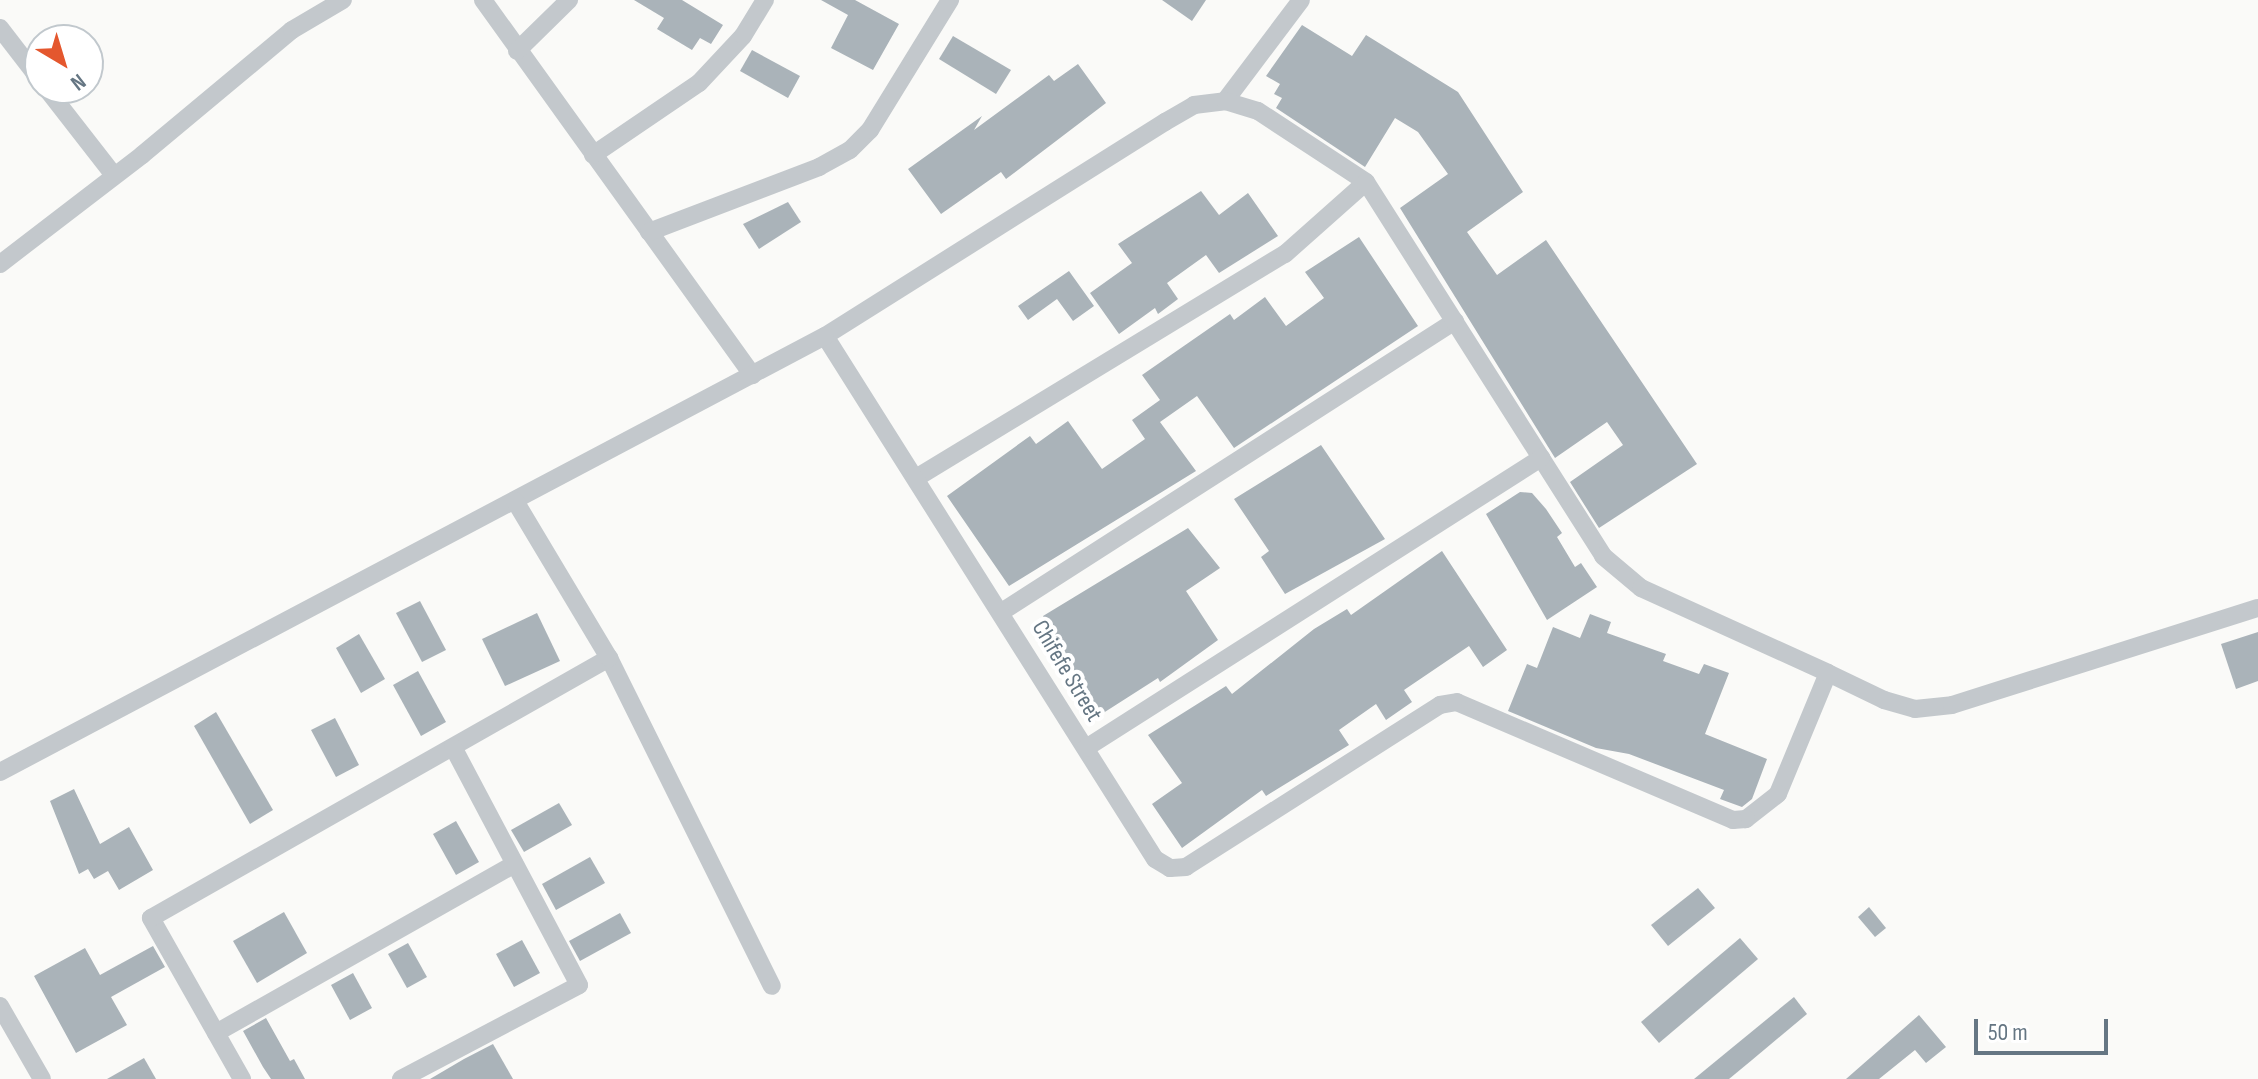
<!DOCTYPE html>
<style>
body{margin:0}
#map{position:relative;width:2258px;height:1079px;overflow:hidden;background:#fafaf8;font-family:"Sofia Sans Condensed",sans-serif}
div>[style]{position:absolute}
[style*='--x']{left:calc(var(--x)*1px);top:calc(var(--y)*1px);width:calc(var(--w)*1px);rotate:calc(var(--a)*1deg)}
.building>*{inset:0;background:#aab3b9}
.minor>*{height:18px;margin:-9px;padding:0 9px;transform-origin:9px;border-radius:9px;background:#c3c8cc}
span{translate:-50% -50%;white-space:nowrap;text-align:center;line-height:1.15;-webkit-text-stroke:8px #fff;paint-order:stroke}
.street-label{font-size:24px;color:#657683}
.north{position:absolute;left:24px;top:24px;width:80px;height:80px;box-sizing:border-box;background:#fff;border:2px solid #c1c8cd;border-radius:50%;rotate:142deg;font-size:22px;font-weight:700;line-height:32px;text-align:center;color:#657683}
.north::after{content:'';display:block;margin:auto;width:28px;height:36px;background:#e4572e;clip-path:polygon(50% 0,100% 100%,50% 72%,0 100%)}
.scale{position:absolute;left:1974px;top:1019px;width:134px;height:36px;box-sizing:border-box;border:4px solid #657683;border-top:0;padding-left:10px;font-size:24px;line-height:28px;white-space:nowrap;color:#657683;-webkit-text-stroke:6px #fff;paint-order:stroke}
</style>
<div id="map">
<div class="building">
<div style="clip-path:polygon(634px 0,682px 0,723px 25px,711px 44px,700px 38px,692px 50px,657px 29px,664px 18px)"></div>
<div style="clip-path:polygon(821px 0,855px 0,899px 24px,873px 70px,831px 48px,848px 15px)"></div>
<div style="clip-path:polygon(1162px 0,1206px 0,1192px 21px)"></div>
<div style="clip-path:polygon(1302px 25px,1352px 56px,1366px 35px,1458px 92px,1523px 192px,1467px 232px,1497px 275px,1546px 240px,1697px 464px,1599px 528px,1570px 482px,1623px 445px,1607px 422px,1555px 458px,1400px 208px,1448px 174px,1418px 132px,1395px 118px,1365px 167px,1276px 108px,1282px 98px,1274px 94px,1280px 84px,1266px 76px)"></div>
<div style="clip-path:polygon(953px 36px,1011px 70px,996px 94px,939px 59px)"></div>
<div style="clip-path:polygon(752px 50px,800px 76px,788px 98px,740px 71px)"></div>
<div style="clip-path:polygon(1078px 64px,1106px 103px,1006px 179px,1001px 172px,941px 214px,908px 169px,982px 116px,974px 130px,1049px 75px,1054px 81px)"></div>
<div style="clip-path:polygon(1201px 191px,1219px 215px,1248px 193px,1278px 236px,1219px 273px,1206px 255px,1167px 283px,1178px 299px,1158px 314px,1155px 308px,1119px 334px,1090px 293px,1132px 263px,1118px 244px)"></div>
<div style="clip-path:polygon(788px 202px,801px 222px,759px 249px,743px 224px)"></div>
<div style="clip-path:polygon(1359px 237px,1418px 326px,1234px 448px,1197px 396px,1160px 422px,1196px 471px,1009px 586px,947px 496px,1030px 436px,1036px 444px,1068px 421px,1102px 469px,1145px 439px,1132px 420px,1160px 400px,1142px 375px,1230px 314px,1234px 320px,1265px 297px,1286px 326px,1324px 298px,1305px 272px)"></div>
<div style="clip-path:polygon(1069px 271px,1094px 306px,1073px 321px,1057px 299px,1028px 320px,1018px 306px)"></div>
<div style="clip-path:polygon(1321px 445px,1385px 539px,1285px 594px,1261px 557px,1269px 551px,1234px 499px)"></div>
<div style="clip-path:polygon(1520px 492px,1532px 493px,1546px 509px,1562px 533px,1557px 537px,1575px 567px,1581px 563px,1597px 587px,1547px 620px,1486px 514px)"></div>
<div style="clip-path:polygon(1188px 528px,1220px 568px,1186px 591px,1218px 640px,1160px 682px,1158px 678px,1097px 717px,1038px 630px,1048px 623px,1043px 616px)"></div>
<div style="clip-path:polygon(1442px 551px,1507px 650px,1483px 667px,1469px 646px,1404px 690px,1412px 702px,1386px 720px,1376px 704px,1339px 730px,1349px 745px,1266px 796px,1262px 790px,1182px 848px,1152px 804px,1182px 783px,1148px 735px,1226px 686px,1232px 694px,1314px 629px,1347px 609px,1351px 615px)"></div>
<div style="clip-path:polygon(420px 601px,446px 650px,422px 662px,396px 613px)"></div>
<div style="clip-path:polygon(537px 613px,560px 661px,505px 686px,482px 639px)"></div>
<div style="clip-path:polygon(1590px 614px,1611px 622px,1607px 633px,1666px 654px,1663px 661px,1699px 674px,1704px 664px,1729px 673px,1705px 734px,1767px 759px,1752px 799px,1742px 807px,1720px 799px,1724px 790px,1629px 754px,1596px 748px,1508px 711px,1527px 664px,1537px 668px,1553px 627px,1580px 638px)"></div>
<div style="clip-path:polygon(2258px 632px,2258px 681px,2236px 689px,2221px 644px)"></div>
<div style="clip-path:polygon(359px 634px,385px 679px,361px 693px,336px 648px)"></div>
<div style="clip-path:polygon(418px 671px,446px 722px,421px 736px,393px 685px)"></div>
<div style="clip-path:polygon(216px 712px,273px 810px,250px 824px,194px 726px)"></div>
<div style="clip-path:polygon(335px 718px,359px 765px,336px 777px,311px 730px)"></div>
<div style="clip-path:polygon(74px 789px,100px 844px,129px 827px,153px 870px,119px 890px,108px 871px,94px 879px,88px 869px,79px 874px,50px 801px)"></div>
<div style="clip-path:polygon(559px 803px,572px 825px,524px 852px,511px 830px)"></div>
<div style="clip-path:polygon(456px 821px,479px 862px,456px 875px,433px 834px)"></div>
<div style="clip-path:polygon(590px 857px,605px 883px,556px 910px,542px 884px)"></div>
<div style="clip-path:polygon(1698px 888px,1715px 908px,1668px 946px,1651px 925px)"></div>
<div style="clip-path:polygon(1869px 907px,1886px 928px,1875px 937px,1858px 917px)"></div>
<div style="clip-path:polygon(284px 912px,307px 953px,257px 983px,233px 941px)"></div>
<div style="clip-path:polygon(620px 913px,631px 933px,580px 961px,569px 941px)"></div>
<div style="clip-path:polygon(1740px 938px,1758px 959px,1659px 1043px,1641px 1022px)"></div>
<div style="clip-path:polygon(522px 940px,540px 973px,514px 987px,496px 954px)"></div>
<div style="clip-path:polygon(408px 943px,427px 977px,407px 988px,388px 954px)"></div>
<div style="clip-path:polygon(153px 946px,165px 967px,111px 997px,127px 1025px,76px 1053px,34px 976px,85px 948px,100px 975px)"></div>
<div style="clip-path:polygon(353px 973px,372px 1008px,350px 1020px,331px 985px)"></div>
<div style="clip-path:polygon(1794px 997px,1807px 1014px,1752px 1060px,1729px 1079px,1694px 1079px)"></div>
<div style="clip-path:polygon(1919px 1015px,1946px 1047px,1926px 1063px,1915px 1050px,1879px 1079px,1846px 1079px)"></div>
<div style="clip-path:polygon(266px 1018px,290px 1061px,294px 1059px,305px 1079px,271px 1079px,263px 1067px,243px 1031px)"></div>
<div style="clip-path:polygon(493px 1044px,513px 1079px,430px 1079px,464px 1059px)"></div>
<div style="clip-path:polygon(144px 1058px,156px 1079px,107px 1079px)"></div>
</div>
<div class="minor">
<div style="--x:483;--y:0;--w:462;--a:54.3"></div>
<div style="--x:0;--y:28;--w:66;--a:52.4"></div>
<div style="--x:517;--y:51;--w:73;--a:-44.4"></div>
<div style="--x:46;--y:88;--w:109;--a:52.1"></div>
<div style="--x:1225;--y:101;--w:126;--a:-53"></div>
<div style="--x:593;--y:155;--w:128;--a:-34.2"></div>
<div style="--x:699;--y:83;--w:64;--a:-46.9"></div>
<div style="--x:743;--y:36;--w:42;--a:-58.6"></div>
<div style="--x:649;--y:232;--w:182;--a:-20.9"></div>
<div style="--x:819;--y:167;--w:35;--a:-29"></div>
<div style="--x:850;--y:150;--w:28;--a:-45"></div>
<div style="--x:870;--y:130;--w:153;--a:-58.4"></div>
<div style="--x:0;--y:264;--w:179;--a:-37.5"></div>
<div style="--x:142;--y:155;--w:195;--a:-39.8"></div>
<div style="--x:292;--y:30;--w:59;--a:-30.5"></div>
<div style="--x:916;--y:478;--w:432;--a:-31.3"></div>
<div style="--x:1285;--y:254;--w:108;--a:-41.6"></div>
<div style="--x:1003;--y:611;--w:537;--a:-32.68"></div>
<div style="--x:609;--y:658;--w:366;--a:63.6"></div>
<div style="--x:1828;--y:673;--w:131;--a:112.5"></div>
<div style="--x:1778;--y:794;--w:41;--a:142"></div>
<div style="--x:1746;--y:819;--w:13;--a:176"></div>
<div style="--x:1733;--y:820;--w:300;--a:-156.9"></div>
<div style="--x:1457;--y:702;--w:17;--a:170"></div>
<div style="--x:1440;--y:705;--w:301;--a:147.5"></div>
<div style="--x:1186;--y:867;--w:16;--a:176"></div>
<div style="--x:1170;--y:868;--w:17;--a:-149"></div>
<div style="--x:1155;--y:859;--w:618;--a:-122.25"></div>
<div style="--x:825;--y:336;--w:402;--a:-32.2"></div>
<div style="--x:1165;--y:122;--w:34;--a:-30"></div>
<div style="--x:1194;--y:105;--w:31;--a:-7"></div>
<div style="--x:1225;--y:101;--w:34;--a:17"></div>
<div style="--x:1258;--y:111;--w:129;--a:33.3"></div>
<div style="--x:1366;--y:182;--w:443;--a:57.6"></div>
<div style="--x:1603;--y:556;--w:50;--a:40.1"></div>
<div style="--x:1641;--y:588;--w:205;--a:24.4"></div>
<div style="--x:1828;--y:673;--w:62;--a:25.7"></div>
<div style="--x:1884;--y:700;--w:32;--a:16"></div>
<div style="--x:1915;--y:709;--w:37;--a:-6"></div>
<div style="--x:1952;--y:705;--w:321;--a:-17.6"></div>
<div style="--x:1086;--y:748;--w:540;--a:-32.51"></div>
<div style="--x:0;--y:772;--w:933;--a:-27.86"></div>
<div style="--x:0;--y:1006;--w:84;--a:60.1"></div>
<div style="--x:216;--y:1033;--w:343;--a:-29.5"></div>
<div style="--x:242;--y:1079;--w:185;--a:-119.5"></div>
<div style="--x:151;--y:918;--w:527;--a:-29.58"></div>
<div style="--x:609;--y:658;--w:183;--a:-120.9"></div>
<div style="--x:401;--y:1079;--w:201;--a:-27.8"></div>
<div style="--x:579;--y:985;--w:269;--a:-117.9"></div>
</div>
<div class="street-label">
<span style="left:1067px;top:671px;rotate:59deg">Chifefe Street</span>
</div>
<div class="north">N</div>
<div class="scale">50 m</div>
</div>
